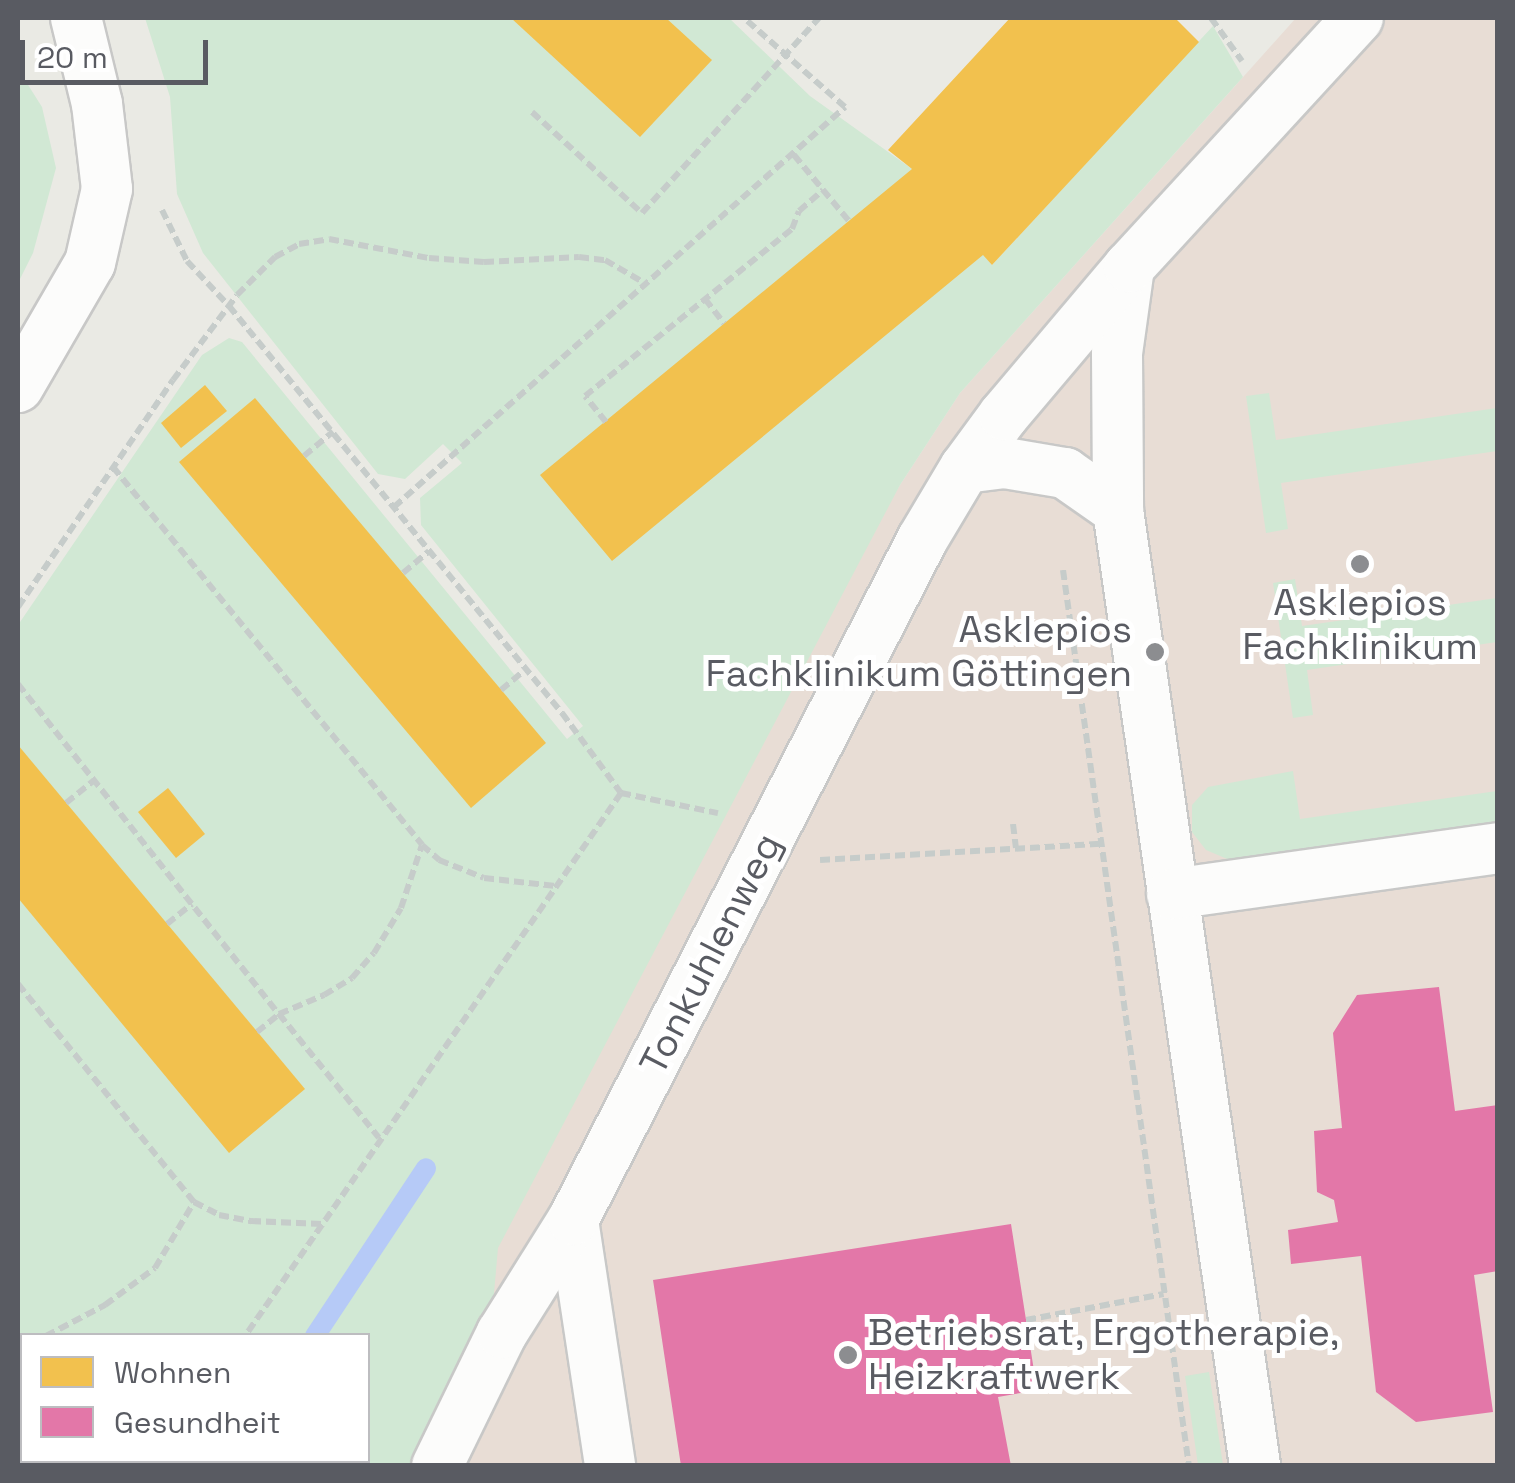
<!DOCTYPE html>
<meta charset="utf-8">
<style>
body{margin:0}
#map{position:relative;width:1515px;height:1483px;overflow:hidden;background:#eaeae4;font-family:"Space Grotesk",sans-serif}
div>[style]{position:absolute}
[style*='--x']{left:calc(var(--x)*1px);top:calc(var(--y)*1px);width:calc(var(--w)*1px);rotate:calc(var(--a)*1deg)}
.medical>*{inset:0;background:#e8ddd5}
.green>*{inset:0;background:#d1e8d4}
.homes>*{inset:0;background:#f2c14e}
.health>*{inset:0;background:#e377a8}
.stream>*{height:20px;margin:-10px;padding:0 10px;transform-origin:10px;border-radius:10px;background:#b6caf7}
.path>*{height:6px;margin-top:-3px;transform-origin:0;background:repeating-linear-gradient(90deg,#c6ccca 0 10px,transparent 0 15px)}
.roads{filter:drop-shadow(2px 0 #c8c8c7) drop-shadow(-2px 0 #c8c8c7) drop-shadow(0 2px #c8c8c7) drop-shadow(0 -2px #c8c8c7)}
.street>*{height:50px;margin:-25px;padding:0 25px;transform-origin:25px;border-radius:25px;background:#fcfcfb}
.dots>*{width:28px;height:28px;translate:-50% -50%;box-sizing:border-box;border:5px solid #fff;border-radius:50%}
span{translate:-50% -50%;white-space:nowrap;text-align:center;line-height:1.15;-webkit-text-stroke:10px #fff;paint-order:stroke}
.poi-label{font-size:38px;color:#595b62}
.right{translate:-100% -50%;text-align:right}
.left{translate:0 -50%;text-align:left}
.street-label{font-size:38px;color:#595b62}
.frame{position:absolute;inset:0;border:20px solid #595b62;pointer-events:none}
.legend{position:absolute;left:20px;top:1333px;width:350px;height:130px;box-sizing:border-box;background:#fff;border:2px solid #bdbdc0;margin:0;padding:12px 18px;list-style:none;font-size:30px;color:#595b62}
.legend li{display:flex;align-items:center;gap:20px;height:50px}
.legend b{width:50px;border:2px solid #bdbdc0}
.scale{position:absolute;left:20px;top:40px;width:188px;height:45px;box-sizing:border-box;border:5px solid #595b62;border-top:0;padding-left:12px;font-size:30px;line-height:35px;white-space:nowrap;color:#595b62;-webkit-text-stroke:8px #fff;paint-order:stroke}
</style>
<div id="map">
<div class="medical">
<div style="clip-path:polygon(1296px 18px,1497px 18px,1497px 1465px,239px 1466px,243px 1460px,368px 1460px,368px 1336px,900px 485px,960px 393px)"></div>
</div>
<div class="green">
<div style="clip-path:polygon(evenodd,145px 18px,729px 18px,810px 96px,912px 169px,992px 265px,1213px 26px,1243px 77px,960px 393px,900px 485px,498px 1248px,492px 1316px,417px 1465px,18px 1466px,18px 625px,202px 355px,229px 338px,242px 342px,567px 739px,583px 726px,421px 525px,420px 498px,462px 463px,443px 444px,405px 479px,378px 474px,203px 253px,177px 194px,170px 97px,145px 18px,22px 1336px,368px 1336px,368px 1460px,22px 1460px,22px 1336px)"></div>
<div style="clip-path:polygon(18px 69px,42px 107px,56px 168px,33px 253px,18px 283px)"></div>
<div style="clip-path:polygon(1269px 393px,1276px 440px,1497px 408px,1497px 451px,1281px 483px,1288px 529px,1266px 533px,1246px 396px)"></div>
<div style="clip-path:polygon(1295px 579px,1302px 626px,1497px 598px,1497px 642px,1307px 670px,1313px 715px,1293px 718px,1273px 583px)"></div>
<div style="clip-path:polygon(1293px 771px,1300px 819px,1497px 791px,1497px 823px,1232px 861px,1206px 850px,1192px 832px,1192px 805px,1208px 787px)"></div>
<div style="clip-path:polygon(1209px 1372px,1223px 1465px,1198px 1465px,1185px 1376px)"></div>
</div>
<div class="homes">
<div style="clip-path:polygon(511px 18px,666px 18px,712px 60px,640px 137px)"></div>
<div style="clip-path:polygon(1010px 18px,1175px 18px,1199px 42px,992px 265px,983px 255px,612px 561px,540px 475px,912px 169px,888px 150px)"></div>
<div style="clip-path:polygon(205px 385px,227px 411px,181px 448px,161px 423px)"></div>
<div style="clip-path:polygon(255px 398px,546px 743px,471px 808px,179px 462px)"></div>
<div style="clip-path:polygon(18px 745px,305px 1089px,229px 1153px,18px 898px)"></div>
<div style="clip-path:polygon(168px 788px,205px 834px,176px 858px,138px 812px)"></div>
<div style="clip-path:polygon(18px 1379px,22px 1385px,22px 1450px,18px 1455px)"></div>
</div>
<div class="health">
<div style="clip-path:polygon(1439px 987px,1455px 1111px,1498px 1105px,1498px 1271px,1474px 1275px,1493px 1412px,1416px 1422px,1376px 1392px,1361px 1256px,1291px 1264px,1288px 1230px,1338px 1222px,1334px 1200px,1317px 1192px,1314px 1131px,1342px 1128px,1333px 1033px,1357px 995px)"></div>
<div style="clip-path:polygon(1011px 1224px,1037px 1390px,998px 1397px,1011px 1466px,681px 1466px,653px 1280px)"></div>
</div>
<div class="stream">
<div style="--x:315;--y:1336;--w:201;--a:-56.5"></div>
<div style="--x:229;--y:1466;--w:7;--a:-63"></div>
</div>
<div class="path">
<div style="--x:1211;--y:18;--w:53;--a:54.2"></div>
<div style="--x:532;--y:112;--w:149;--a:42.6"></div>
<div style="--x:642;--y:213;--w:263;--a:-47.8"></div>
<div style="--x:794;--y:155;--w:86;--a:50.2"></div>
<div style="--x:162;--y:210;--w:57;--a:63.9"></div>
<div style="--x:187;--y:261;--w:62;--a:47"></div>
<div style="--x:229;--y:306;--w:526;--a:50.71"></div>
<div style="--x:562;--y:713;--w:99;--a:53.6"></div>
<div style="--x:621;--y:793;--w:660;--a:124.7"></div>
<div style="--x:705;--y:299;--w:31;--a:52"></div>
<div style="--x:606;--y:422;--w:33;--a:-129"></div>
<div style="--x:585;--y:396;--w:266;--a:-38.9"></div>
<div style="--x:792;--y:229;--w:19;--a:-69"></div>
<div style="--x:799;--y:211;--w:32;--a:-41"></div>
<div style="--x:304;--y:456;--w:38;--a:-40"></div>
<div style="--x:113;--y:467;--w:488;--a:50.7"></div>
<div style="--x:394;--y:507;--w:603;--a:-41.57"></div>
<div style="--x:845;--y:107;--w:135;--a:-138.6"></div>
<div style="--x:1063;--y:570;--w:905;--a:82"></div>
<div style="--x:403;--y:573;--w:34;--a:-40"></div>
<div style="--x:18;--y:607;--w:275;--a:-55.7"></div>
<div style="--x:173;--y:380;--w:106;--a:-53"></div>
<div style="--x:237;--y:295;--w:54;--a:-45"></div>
<div style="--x:275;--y:257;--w:27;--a:-28"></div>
<div style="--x:299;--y:244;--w:30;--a:-9"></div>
<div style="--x:329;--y:239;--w:102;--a:10.8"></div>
<div style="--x:429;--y:258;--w:55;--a:4.2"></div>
<div style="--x:484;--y:262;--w:95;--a:-3"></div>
<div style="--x:579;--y:257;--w:26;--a:7"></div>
<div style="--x:605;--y:260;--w:44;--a:30.1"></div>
<div style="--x:18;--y:684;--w:421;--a:51.7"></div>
<div style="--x:279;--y:1014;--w:49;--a:-22.9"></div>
<div style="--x:324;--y:995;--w:33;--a:-31"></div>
<div style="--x:352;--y:978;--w:33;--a:-49"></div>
<div style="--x:374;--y:953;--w:52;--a:-59"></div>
<div style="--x:401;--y:908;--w:66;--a:-71.6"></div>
<div style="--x:422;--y:845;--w:23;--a:41"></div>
<div style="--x:439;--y:860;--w:48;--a:21.8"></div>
<div style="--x:484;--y:878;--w:72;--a:6.3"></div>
<div style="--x:501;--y:690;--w:33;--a:-40"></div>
<div style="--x:621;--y:793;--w:99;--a:11.7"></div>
<div style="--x:66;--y:803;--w:36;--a:-39"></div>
<div style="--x:1013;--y:824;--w:24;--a:83"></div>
<div style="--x:820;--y:860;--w:281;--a:-3.3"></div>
<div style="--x:167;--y:924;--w:32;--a:-39"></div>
<div style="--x:18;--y:984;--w:280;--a:51.1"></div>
<div style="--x:257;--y:1032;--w:28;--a:-39"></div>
<div style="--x:279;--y:1014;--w:159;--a:51.1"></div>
<div style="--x:1026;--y:1320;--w:140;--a:-10.7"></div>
<div style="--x:18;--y:1336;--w:7;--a:56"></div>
<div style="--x:46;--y:1336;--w:67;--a:-27.7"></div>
<div style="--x:105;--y:1305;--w:62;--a:-36.5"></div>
<div style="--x:155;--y:1268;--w:77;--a:-59.4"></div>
<div style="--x:194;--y:1202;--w:28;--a:27"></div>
<div style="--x:219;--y:1215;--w:33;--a:11"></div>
<div style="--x:251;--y:1221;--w:71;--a:2.4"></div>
<div style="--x:18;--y:1357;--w:6;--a:-51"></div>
<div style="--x:117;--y:1460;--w:7;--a:56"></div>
<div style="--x:157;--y:1466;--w:7;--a:-63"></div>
</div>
<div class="roads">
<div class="street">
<div style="--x:1129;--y:267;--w:87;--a:97.9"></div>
<div style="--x:1117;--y:353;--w:157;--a:89.6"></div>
<div style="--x:1118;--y:510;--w:966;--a:81.84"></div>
<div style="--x:18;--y:387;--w:143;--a:-59.9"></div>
<div style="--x:90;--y:263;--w:76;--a:-77.1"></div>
<div style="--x:107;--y:189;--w:86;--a:-96.7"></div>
<div style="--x:97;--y:104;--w:89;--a:-103.7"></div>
<div style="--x:965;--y:468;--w:40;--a:-7.1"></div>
<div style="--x:1005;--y:463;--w:61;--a:9.5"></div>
<div style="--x:1065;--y:473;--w:65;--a:34.9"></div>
<div style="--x:1172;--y:894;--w:329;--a:-8"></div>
<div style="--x:573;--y:1220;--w:249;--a:81.4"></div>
<div style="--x:437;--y:1466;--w:148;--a:-64"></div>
<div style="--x:502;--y:1333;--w:133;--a:-57.9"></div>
<div style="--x:573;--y:1220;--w:764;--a:-62.83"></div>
<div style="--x:922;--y:540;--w:84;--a:-59.2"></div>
<div style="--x:965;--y:468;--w:66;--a:-53.7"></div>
<div style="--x:1004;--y:415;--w:194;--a:-49.8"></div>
<div style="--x:1129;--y:267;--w:338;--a:-47.4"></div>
</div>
</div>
<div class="dots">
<div style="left:1360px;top:564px;background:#8c8d90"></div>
<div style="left:1155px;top:652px;background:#8c8d90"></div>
<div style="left:848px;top:1355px;background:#8c8d90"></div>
</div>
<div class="poi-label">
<span style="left:1360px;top:625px">Asklepios<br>Fachklinikum</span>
<span class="right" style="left:1132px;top:652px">Asklepios<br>Fachklinikum Göttingen</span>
<span class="left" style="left:868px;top:1355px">Betriebsrat, Ergotherapie,<br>Heizkraftwerk</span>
</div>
<div class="street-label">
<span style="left:711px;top:954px;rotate:-63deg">Tonkuhlenweg</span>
</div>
<div class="frame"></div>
<ul class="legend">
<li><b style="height:28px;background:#f2c14e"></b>Wohnen</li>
<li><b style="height:28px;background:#e377a8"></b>Gesundheit</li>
</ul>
<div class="scale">20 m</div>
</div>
